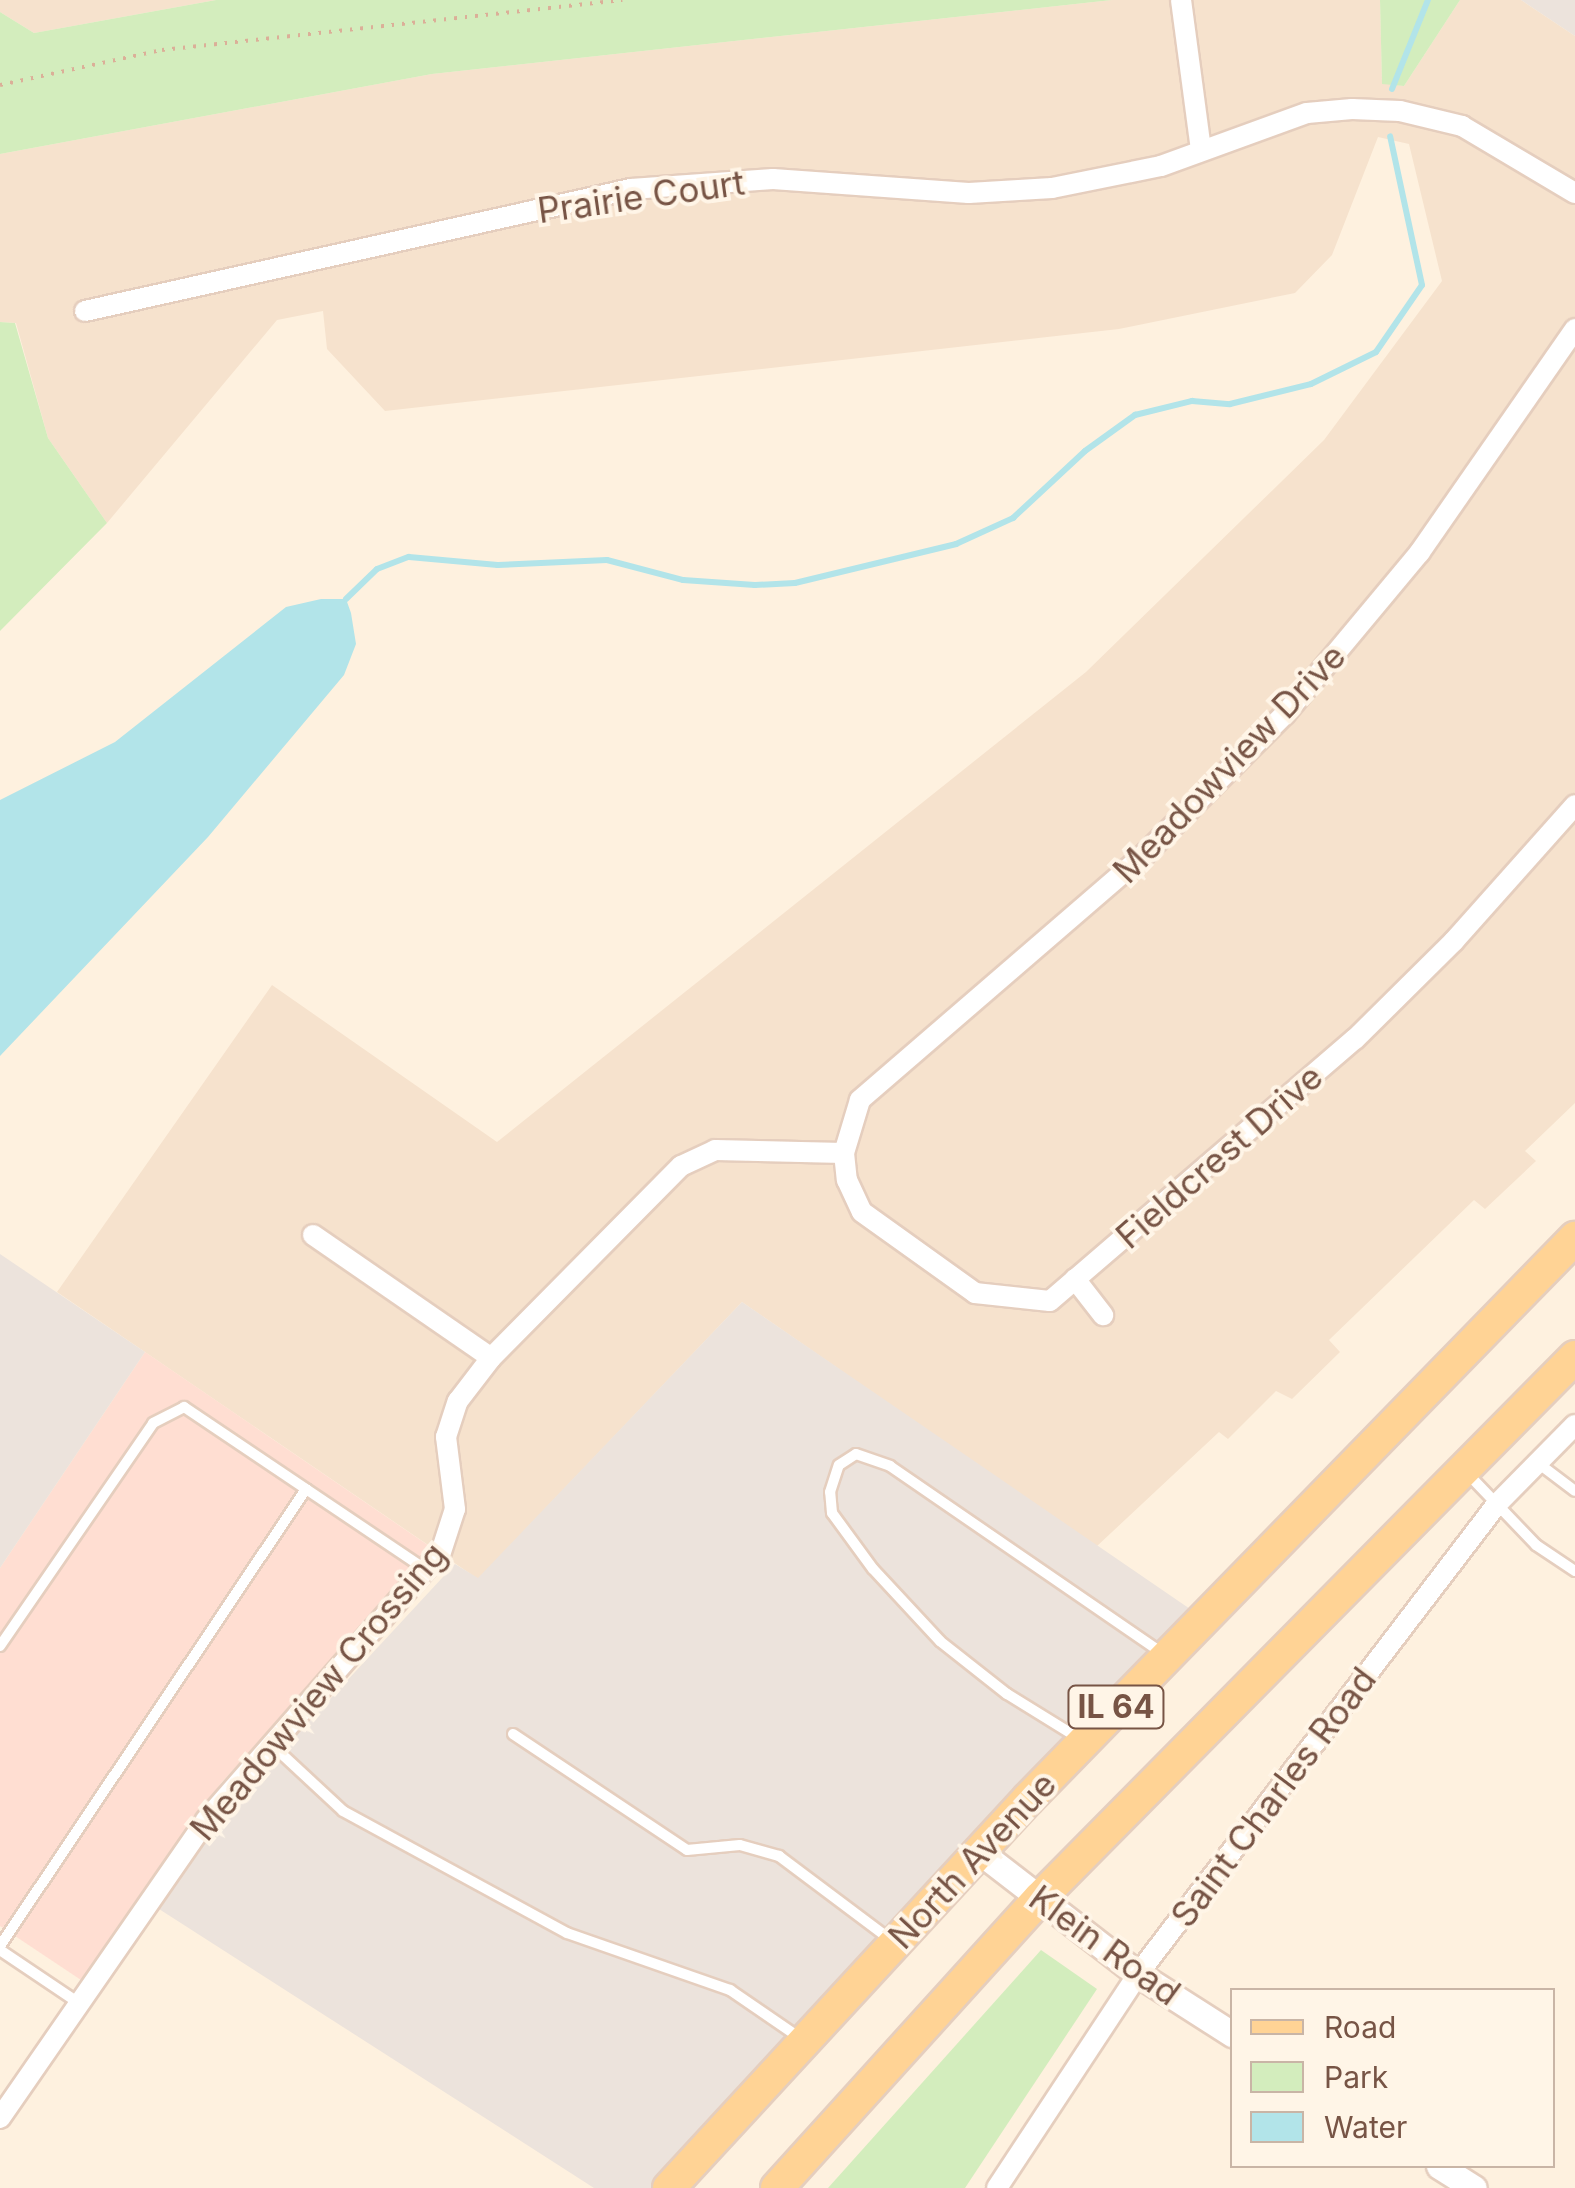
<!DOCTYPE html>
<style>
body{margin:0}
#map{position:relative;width:1575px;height:2188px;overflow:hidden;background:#fef1df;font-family:Inter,sans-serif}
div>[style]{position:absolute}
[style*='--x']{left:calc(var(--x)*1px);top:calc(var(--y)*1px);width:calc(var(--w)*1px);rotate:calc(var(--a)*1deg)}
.residential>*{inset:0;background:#f6e2cd}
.commercial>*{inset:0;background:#ffded2}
.industrial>*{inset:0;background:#ece3dc}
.green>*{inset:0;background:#d3edbd}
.water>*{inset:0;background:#b2e4e9}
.stream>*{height:6px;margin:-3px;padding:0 3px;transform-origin:3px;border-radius:3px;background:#b2e4e9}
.path>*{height:4px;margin-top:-2px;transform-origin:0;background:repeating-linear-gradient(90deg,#dbaf98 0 2.5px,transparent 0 10.5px)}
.roads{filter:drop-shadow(2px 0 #e5cebe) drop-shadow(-2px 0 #e5cebe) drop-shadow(0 2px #e5cebe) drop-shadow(0 -2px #e5cebe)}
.service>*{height:10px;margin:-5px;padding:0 5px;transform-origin:5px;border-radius:5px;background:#fff}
.minor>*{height:20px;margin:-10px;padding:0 10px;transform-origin:10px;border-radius:10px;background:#fff}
.tertiary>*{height:25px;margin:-12.5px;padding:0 12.5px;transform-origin:12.5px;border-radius:12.5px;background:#fff}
.primary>*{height:32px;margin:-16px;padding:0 16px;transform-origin:16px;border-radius:16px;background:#ffd395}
span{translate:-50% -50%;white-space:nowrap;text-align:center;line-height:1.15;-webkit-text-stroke:8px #fff5e7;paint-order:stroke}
.shield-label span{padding:2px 8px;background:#fff5e7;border:2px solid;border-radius:8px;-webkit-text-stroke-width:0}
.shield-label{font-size:32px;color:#775445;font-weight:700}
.street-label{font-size:35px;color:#775445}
.legend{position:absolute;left:1230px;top:1988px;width:325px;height:180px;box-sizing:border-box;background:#fff5e7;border:2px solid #c9b5a6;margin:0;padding:12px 18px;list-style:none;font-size:30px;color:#775445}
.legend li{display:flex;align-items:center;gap:20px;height:50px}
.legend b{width:50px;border:2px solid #c9b5a6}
</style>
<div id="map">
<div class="residential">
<div style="clip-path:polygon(0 0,216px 0,34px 33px,0 12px)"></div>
<div style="clip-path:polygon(1112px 0,1380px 0,1382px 83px,1404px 86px,1460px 0,1521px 0,1575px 36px,1575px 1103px,1525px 1151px,1536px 1161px,1485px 1209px,1474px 1200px,1329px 1340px,1340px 1352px,1292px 1399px,1276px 1391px,1228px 1439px,1219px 1432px,1096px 1547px,742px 1302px,478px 1579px,57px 1292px,272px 985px,497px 1142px,1086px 672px,1324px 440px,1442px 281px,1409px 144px,1378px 137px,1332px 255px,1295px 293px,1119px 329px,385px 411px,327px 349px,323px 311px,277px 320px,107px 523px,48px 438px,16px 323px,0 322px,0 154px,432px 74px)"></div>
</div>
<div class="commercial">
<div style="clip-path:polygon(145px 1352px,435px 1550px,221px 1783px,84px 1982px,0 1926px,0 1568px)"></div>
</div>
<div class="industrial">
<div style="clip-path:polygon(1521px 0,1575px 0,1575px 36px)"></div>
<div style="clip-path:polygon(0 1254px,145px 1352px,0 1568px)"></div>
<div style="clip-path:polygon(742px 1302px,1193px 1611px,657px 2188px,594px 2188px,159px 1909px,229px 1808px,455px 1564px,478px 1578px)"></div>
</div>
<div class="green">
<div style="clip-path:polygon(216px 0,1112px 0,432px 74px,0 154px,0 12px,34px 33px)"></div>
<div style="clip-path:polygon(1380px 0,1460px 0,1404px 86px,1382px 84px)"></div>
<div style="clip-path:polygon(0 322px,15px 323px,48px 438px,107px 523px,0 631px)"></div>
<div style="clip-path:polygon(1041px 1950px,1097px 1989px,965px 2188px,828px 2188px)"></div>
</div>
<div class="water">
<div style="clip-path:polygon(321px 599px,346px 599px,351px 613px,356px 644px,344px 675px,208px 837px,0 1056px,0 800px,115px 742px,286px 607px)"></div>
</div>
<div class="stream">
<div style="--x:1392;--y:89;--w:96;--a:-68"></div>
<div style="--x:346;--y:599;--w:43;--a:-44.1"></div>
<div style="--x:377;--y:569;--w:34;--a:-21"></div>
<div style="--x:409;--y:557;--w:89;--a:5.1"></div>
<div style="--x:498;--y:565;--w:109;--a:-2.6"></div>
<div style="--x:607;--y:560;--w:79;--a:14.7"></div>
<div style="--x:683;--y:580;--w:72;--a:4"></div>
<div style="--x:755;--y:585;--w:40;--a:-2.9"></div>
<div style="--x:795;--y:583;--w:166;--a:-13.6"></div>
<div style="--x:956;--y:544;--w:63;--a:-24.5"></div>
<div style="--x:1013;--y:518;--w:98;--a:-42.9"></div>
<div style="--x:1085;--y:451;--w:62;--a:-35.8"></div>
<div style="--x:1135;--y:415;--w:59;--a:-13.8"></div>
<div style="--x:1192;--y:401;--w:38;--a:5"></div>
<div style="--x:1230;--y:404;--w:83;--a:-13.9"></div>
<div style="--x:1311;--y:384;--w:72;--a:-26.2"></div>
<div style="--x:1376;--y:352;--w:81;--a:-55.5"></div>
<div style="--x:1422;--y:285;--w:152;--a:-102.1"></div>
</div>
<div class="path">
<div style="--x:0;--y:85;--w:166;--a:-12.2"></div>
<div style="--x:162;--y:50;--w:463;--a:-6.2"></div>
</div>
<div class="roads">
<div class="service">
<div style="--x:1538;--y:1463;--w:46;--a:37.1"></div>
<div style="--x:1468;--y:1474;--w:98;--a:46.2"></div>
<div style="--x:1536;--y:1545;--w:47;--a:33.7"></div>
<div style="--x:0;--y:1646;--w:270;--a:-55.5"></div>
<div style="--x:153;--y:1423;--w:35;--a:-27"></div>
<div style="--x:184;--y:1407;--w:290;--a:33.9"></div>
<div style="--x:513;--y:1734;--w:209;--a:33.7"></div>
<div style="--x:687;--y:1850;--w:53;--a:-5.4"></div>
<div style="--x:740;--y:1845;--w:41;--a:15.8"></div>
<div style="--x:779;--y:1856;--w:140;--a:36.9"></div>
<div style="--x:1080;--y:1739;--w:86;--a:-148.3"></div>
<div style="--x:1007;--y:1694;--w:85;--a:-141.7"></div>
<div style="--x:940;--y:1641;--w:98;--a:-132.9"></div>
<div style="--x:873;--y:1569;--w:69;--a:-126.2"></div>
<div style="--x:832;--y:1513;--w:21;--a:-95"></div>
<div style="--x:830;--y:1492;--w:28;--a:-72"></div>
<div style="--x:839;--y:1465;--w:20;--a:-33"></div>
<div style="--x:856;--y:1454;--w:36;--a:19"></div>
<div style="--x:890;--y:1466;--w:334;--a:34.5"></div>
<div style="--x:271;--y:1744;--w:98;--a:42.9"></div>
<div style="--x:343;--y:1811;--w:255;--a:28.6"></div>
<div style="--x:567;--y:1933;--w:173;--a:19.3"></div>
<div style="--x:730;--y:1990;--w:85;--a:34.4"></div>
<div style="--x:0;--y:1946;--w:550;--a:-56.19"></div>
<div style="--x:0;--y:1950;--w:95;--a:33.9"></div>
</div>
<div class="minor">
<div style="--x:1181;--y:0;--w:150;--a:82.4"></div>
<div style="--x:85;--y:311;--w:559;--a:-12.6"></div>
<div style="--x:631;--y:189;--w:142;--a:-4"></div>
<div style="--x:773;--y:179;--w:196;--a:4.1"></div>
<div style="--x:969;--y:193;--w:83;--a:-3.4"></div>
<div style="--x:1052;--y:188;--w:111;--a:-11.4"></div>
<div style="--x:1161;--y:166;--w:155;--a:-20"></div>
<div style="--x:1307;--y:113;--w:45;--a:-5.1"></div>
<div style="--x:1352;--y:109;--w:48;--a:2.4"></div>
<div style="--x:1400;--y:111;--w:64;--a:13.6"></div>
<div style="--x:1462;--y:126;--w:131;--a:30.7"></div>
<div style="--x:1575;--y:329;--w:272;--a:124.8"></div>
<div style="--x:1420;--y:552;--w:211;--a:129.8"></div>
<div style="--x:1285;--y:714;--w:197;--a:135"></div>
<div style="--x:1146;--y:853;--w:378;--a:139.2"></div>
<div style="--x:860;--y:1100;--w:55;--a:106.8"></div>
<div style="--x:844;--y:1153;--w:27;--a:84"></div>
<div style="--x:847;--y:1180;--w:35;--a:65"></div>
<div style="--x:862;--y:1212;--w:139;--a:35.6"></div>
<div style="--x:975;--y:1293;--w:75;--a:6.1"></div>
<div style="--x:1050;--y:1301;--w:402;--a:-40.7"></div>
<div style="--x:1355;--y:1039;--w:139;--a:-44.7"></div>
<div style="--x:1454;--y:941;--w:182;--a:-48.3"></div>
<div style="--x:313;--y:1235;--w:216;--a:34.6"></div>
<div style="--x:1075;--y:1279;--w:46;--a:52.1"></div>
<div style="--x:0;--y:2118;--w:362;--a:-55.3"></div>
<div style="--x:206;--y:1820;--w:356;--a:-48.8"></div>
<div style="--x:441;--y:1552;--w:45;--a:-72"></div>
<div style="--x:455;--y:1509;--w:73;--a:-97.1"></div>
<div style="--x:446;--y:1437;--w:38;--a:-72"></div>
<div style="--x:458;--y:1401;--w:54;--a:-52.5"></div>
<div style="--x:491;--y:1358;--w:270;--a:-45.3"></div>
<div style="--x:681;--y:1166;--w:38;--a:-25"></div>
<div style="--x:715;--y:1150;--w:129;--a:1.3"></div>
<div style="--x:997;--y:2188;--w:256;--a:-56.6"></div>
<div style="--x:1138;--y:1974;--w:591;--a:-52.63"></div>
<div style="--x:1497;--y:1504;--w:111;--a:-45.4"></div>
</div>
<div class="tertiary">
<div style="--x:980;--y:1852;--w:200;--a:37.7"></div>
<div style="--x:1138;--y:1974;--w:112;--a:32.6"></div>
<div style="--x:1439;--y:2166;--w:41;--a:32.2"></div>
</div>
<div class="primary">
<div style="--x:669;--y:2188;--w:529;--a:-47.3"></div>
<div style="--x:1028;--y:1799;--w:784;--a:-45.72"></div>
<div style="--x:777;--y:2188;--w:391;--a:-47.8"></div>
<div style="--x:1040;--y:1898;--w:761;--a:-45.32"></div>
</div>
</div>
<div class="shield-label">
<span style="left:1116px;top:1707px">IL 64</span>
</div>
<div class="street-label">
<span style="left:641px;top:196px;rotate:-8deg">Prairie Court</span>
<span style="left:1229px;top:763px;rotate:-46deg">Meadowview Drive</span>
<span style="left:1219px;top:1156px;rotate:-41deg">Fieldcrest Drive</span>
<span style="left:318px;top:1691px;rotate:-50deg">Meadowview Crossing</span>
<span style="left:1273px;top:1797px;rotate:-53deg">Saint Charles Road</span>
<span style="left:972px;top:1860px;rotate:-47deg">North Avenue</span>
<span style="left:1105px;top:1945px;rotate:36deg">Klein Road</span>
</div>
<ul class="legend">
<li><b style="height:12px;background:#ffd395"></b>Road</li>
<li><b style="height:28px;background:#d3edbd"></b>Park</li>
<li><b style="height:28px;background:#b2e4e9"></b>Water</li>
</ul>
</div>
